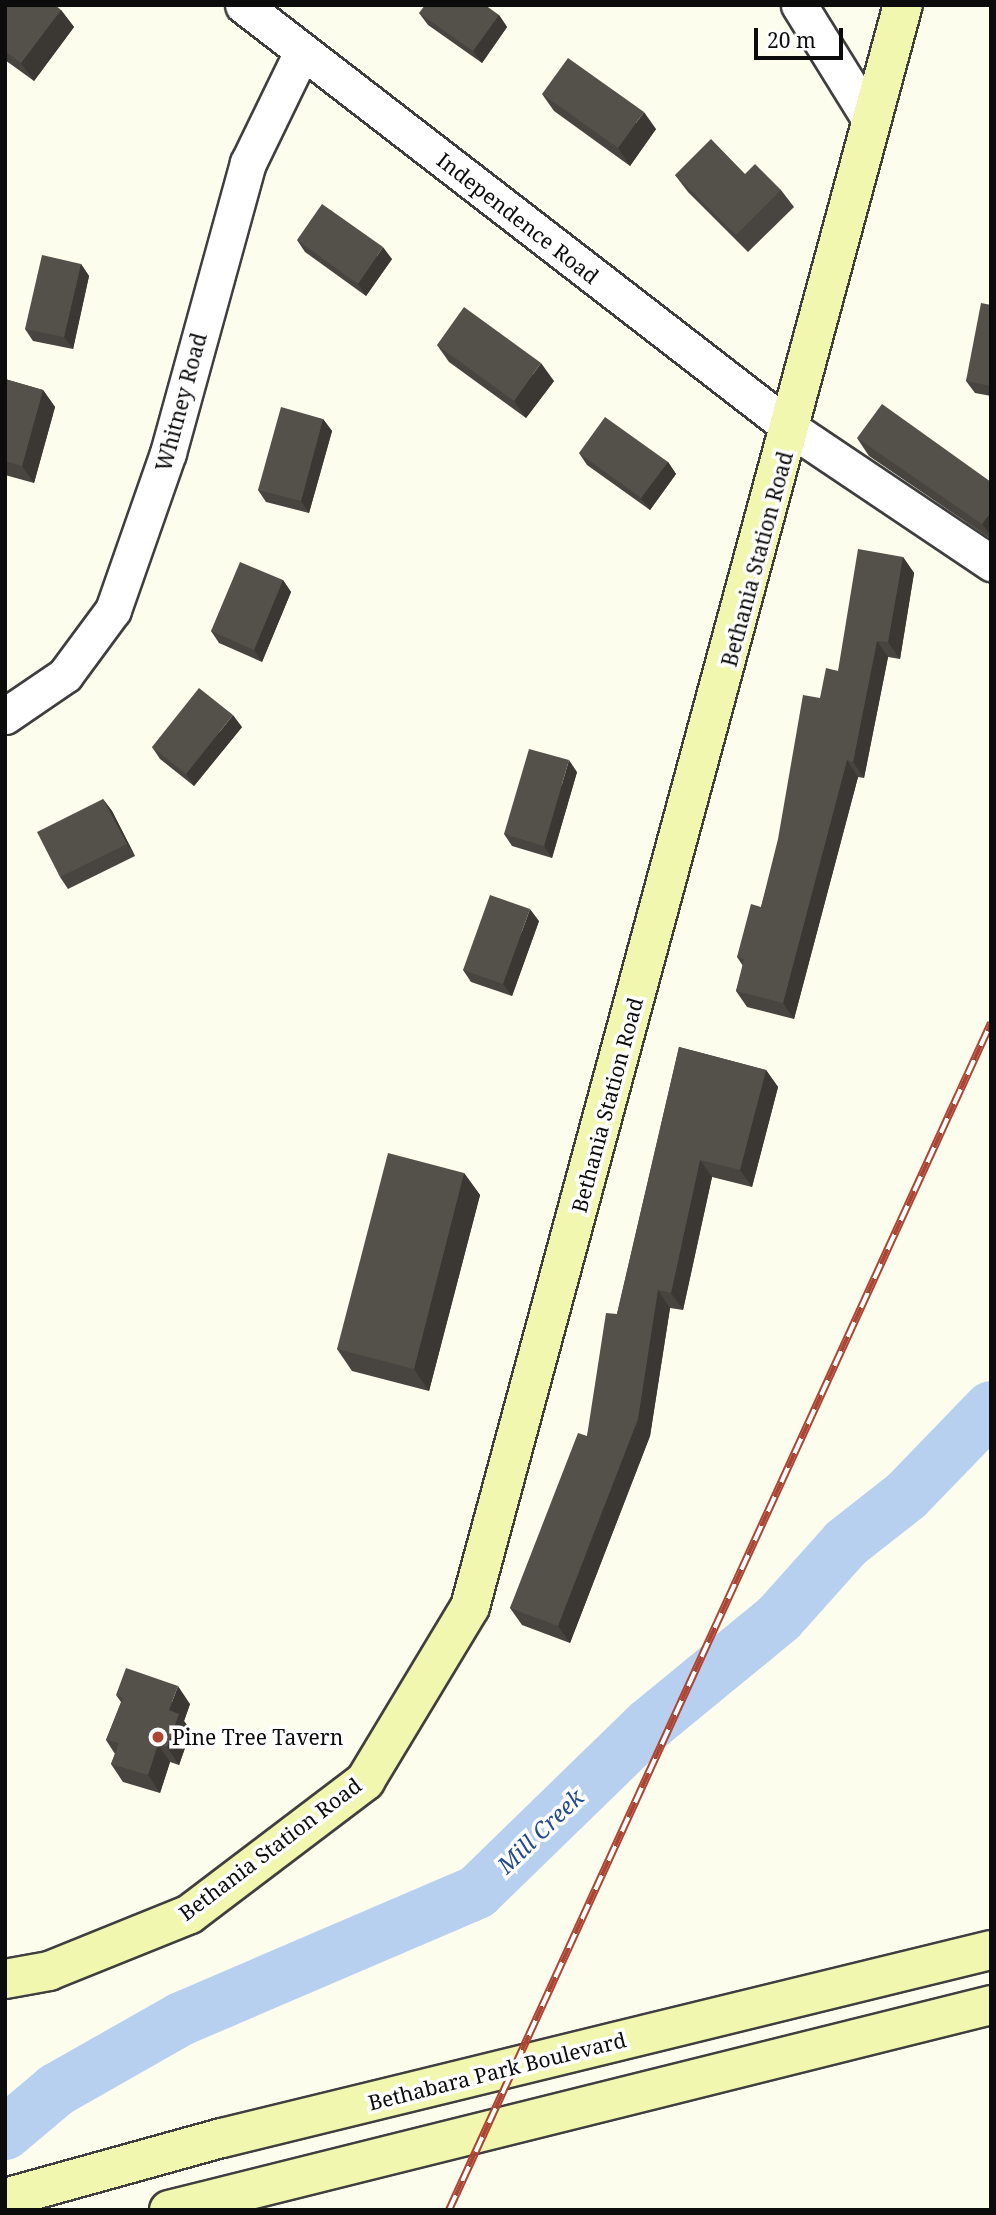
<!DOCTYPE html>
<style>
body{margin:0}
#map{position:relative;width:996px;height:2215px;overflow:hidden;background:#fdfdee;font-family:"Noto Serif",serif}
div>[style]{position:absolute}
[style*='--x']{left:calc(var(--x)*1px);top:calc(var(--y)*1px);width:calc(var(--w)*1px);rotate:calc(var(--a)*1deg)}
.river>*{height:54px;margin:-27px;padding:0 27px;transform-origin:27px;border-radius:27px;background:#b7d0f0}
.roads{filter:drop-shadow(2px 0 #3f3f3f) drop-shadow(-2px 0 #3f3f3f) drop-shadow(0 2px #3f3f3f) drop-shadow(0 -2px #3f3f3f)}
.street>*{height:35px;margin:-17.5px;padding:0 17.5px;transform-origin:17.5px;border-radius:17.5px;background:#fff}
.secondary>*{height:38px;margin:-19px;padding:0 19px;transform-origin:19px;border-radius:19px;background:#f1f7af}
.rail>*{height:8px;margin-top:-4px;transform-origin:0;background:repeating-linear-gradient(90deg,#fff 0 16px,#ae4433 0 32px);box-sizing:border-box;border-block:2px solid #ae4433}
.wall>*{inset:0;background:#484540}
.shaded-wall>*{inset:0;background:#3b3834}
.building>*{inset:0;background:#54504a}
.dots>*{width:19px;height:19px;translate:-50% -50%;box-sizing:border-box;border:4px solid #fff;border-radius:50%}
span{translate:-50% -50%;white-space:nowrap;text-align:center;line-height:1.15;-webkit-text-stroke:7px #fff;paint-order:stroke}
.street-label{font-size:21px;color:#0c0c0c}
.poi-label{font-size:21px;color:#0c0c0c}
.left{translate:0 -50%;text-align:left}
.water-label{font-size:23px;color:#234c91;font-style:italic}
.frame{position:absolute;inset:0;border:7px solid #0c0c0c;pointer-events:none}
.scale{position:absolute;left:754px;top:28px;width:89px;height:32px;box-sizing:border-box;border:4px solid #0c0c0c;border-top:0;padding-left:9px;font-size:21px;line-height:24px;white-space:nowrap;color:#0c0c0c;-webkit-text-stroke:5px #fff;paint-order:stroke}
</style>
<div id="map">
<div class="river">
<div style="--x:5;--y:2133;--w:67;--a:-40.1"></div>
<div style="--x:56;--y:2090;--w:144;--a:-29.6"></div>
<div style="--x:181;--y:2019;--w:322;--a:-23.2"></div>
<div style="--x:477;--y:1892;--w:241;--a:-44.2"></div>
<div style="--x:650;--y:1724;--w:167;--a:-39.4"></div>
<div style="--x:779;--y:1618;--w:101;--a:-48.2"></div>
<div style="--x:846;--y:1543;--w:76;--a:-38.1"></div>
<div style="--x:906;--y:1496;--w:122;--a:-46"></div>
</div>
<div class="roads">
<div class="street">
<div style="--x:243;--y:5;--w:695;--a:37.69"></div>
<div style="--x:793;--y:430;--w:239;--a:33.9"></div>
<div style="--x:799;--y:5;--w:133;--a:58.2"></div>
<div style="--x:5;--y:716;--w:73;--a:-34.3"></div>
<div style="--x:65;--y:675;--w:81;--a:-53.6"></div>
<div style="--x:113;--y:610;--w:166;--a:-70.7"></div>
<div style="--x:168;--y:453;--w:301;--a:-74.6"></div>
<div style="--x:248;--y:163;--w:123;--a:-64.1"></div>
</div>
<div class="secondary">
<div style="--x:5;--y:1979;--w:45;--a:-10.3"></div>
<div style="--x:49;--y:1971;--w:152;--a:-22"></div>
<div style="--x:190;--y:1914;--w:220;--a:-37.2"></div>
<div style="--x:365;--y:1781;--w:203;--a:-58.9"></div>
<div style="--x:470;--y:1607;--w:1659;--a:-74.88"></div>
<div style="--x:5;--y:2198;--w:225;--a:-15.5"></div>
<div style="--x:222;--y:2138;--w:792;--a:-13.74"></div>
<div style="--x:169;--y:2210;--w:847;--a:-14"></div>
</div>
</div>
<div class="rail">
<div style="--x:449;--y:2210;--w:1305;--a:-65.46"></div>
</div>
<div class="wall">
<div style="clip-path:polygon(5px 5px,61px 10px,74px 27px,34px 81px,5px 60px)"></div>
<div style="clip-path:polygon(419px 13px,499px 15px,507px 27px,482px 63px,428px 25px)"></div>
<div style="clip-path:polygon(542px 94px,656px 129px,630px 166px,554px 111px)"></div>
<div style="clip-path:polygon(745px 174px,781px 190px,794px 207px,748px 252px,688px 192px,675px 175px)"></div>
<div style="clip-path:polygon(297px 240px,392px 259px,366px 296px,305px 252px)"></div>
<div style="clip-path:polygon(81px 264px,89px 276px,73px 349px,33px 341px,25px 329px)"></div>
<div style="clip-path:polygon(991px 305px,991px 396px,975px 393px,966px 381px)"></div>
<div style="clip-path:polygon(437px 345px,554px 381px,526px 418px,449px 362px)"></div>
<div style="clip-path:polygon(5px 379px,43px 390px,55px 407px,34px 483px,5px 475px)"></div>
<div style="clip-path:polygon(323px 419px,332px 431px,309px 513px,266px 502px,258px 490px)"></div>
<div style="clip-path:polygon(857px 438px,991px 482px,991px 539px,869px 456px)"></div>
<div style="clip-path:polygon(579px 453px,668px 462px,676px 474px,650px 510px,587px 465px)"></div>
<div style="clip-path:polygon(903px 557px,914px 573px,900px 659px,888px 657px,864px 778px,858px 777px,794px 1019px,747px 1007px,736px 991px,743px 966px,737px 957px,761px 907px,820px 698px,838px 671px)"></div>
<div style="clip-path:polygon(283px 580px,291px 592px,262px 662px,219px 643px,211px 631px)"></div>
<div style="clip-path:polygon(242px 727px,194px 786px,160px 759px,152px 747px)"></div>
<div style="clip-path:polygon(577px 772px,552px 858px,512px 846px,504px 834px)"></div>
<div style="clip-path:polygon(103px 799px,112px 811px,135px 856px,68px 889px,60px 877px)"></div>
<div style="clip-path:polygon(539px 921px,512px 996px,471px 982px,463px 970px)"></div>
<div style="clip-path:polygon(679px 1047px,766px 1070px,778px 1087px,752px 1187px,712px 1177px,683px 1310px,670px 1308px,650px 1436px,570px 1643px,522px 1625px,510px 1608px,587px 1436px,617px 1314px)"></div>
<div style="clip-path:polygon(464px 1173px,480px 1195px,429px 1391px,352px 1371px,337px 1349px)"></div>
<div style="clip-path:polygon(116px 1695px,190px 1704px,184px 1721px,191px 1731px,179px 1765px,170px 1762px,160px 1793px,123px 1782px,111px 1764px,115px 1754px,106px 1740px,121px 1702px)"></div>
</div>
<div class="shaded-wall">
<div style="clip-path:polygon(61px 10px,74px 27px,34px 81px,21px 63px)"></div>
<div style="clip-path:polygon(499px 15px,507px 27px,482px 63px,473px 51px)"></div>
<div style="clip-path:polygon(644px 112px,656px 129px,630px 166px,618px 148px)"></div>
<div style="clip-path:polygon(383px 247px,392px 259px,366px 296px,358px 284px)"></div>
<div style="clip-path:polygon(81px 264px,89px 276px,73px 349px,64px 337px)"></div>
<div style="clip-path:polygon(541px 363px,554px 381px,526px 418px,514px 401px)"></div>
<div style="clip-path:polygon(43px 390px,55px 407px,34px 483px,22px 466px)"></div>
<div style="clip-path:polygon(323px 419px,332px 431px,309px 513px,301px 501px)"></div>
<div style="clip-path:polygon(668px 462px,676px 474px,650px 510px,641px 498px)"></div>
<div style="clip-path:polygon(991px 512px,991px 536px,982px 524px)"></div>
<div style="clip-path:polygon(903px 557px,914px 573px,900px 659px,888px 642px)"></div>
<div style="clip-path:polygon(283px 580px,291px 592px,262px 662px,254px 650px)"></div>
<div style="clip-path:polygon(877px 641px,888px 657px,864px 778px,853px 762px)"></div>
<div style="clip-path:polygon(233px 715px,242px 727px,194px 786px,186px 774px)"></div>
<div style="clip-path:polygon(569px 760px,577px 772px,552px 858px,544px 846px)"></div>
<div style="clip-path:polygon(847px 760px,858px 777px,794px 1019px,783px 1003px)"></div>
<div style="clip-path:polygon(103px 799px,112px 811px,135px 856px,127px 844px)"></div>
<div style="clip-path:polygon(530px 909px,539px 921px,512px 996px,503px 984px)"></div>
<div style="clip-path:polygon(766px 1070px,778px 1087px,752px 1187px,740px 1170px)"></div>
<div style="clip-path:polygon(700px 1160px,712px 1177px,683px 1310px,671px 1293px)"></div>
<div style="clip-path:polygon(464px 1173px,480px 1195px,429px 1391px,414px 1369px)"></div>
<div style="clip-path:polygon(658px 1290px,670px 1308px,650px 1436px,570px 1643px,558px 1626px)"></div>
<div style="clip-path:polygon(178px 1686px,190px 1704px,184px 1721px,191px 1731px,179px 1765px,167px 1747px,169px 1710px)"></div>
<div style="clip-path:polygon(158px 1744px,170px 1762px,160px 1793px,148px 1775px)"></div>
</div>
<div class="building">
<div style="clip-path:polygon(5px 5px,55px 5px,61px 10px,21px 63px,5px 51px)"></div>
<div style="clip-path:polygon(425px 5px,485px 5px,499px 15px,473px 51px,419px 13px)"></div>
<div style="clip-path:polygon(568px 58px,644px 112px,618px 148px,542px 94px)"></div>
<div style="clip-path:polygon(711px 139px,745px 174px,755px 164px,781px 190px,736px 235px,675px 175px)"></div>
<div style="clip-path:polygon(322px 204px,383px 247px,358px 284px,297px 240px)"></div>
<div style="clip-path:polygon(42px 255px,81px 264px,64px 337px,25px 329px)"></div>
<div style="clip-path:polygon(981px 303px,991px 305px,991px 386px,966px 381px)"></div>
<div style="clip-path:polygon(464px 307px,541px 363px,514px 401px,437px 345px)"></div>
<div style="clip-path:polygon(5px 379px,43px 390px,22px 466px,5px 461px)"></div>
<div style="clip-path:polygon(882px 404px,991px 482px,991px 512px,982px 524px,857px 438px)"></div>
<div style="clip-path:polygon(281px 407px,323px 419px,301px 501px,258px 490px)"></div>
<div style="clip-path:polygon(605px 417px,668px 462px,641px 498px,579px 453px)"></div>
<div style="clip-path:polygon(858px 549px,903px 557px,888px 642px,877px 641px,853px 762px,847px 760px,783px 1003px,736px 991px,744px 959px,737px 957px,751px 904px,761px 907px,778px 839px,803px 695px,820px 698px,826px 668px,838px 671px)"></div>
<div style="clip-path:polygon(240px 562px,283px 580px,254px 650px,211px 631px)"></div>
<div style="clip-path:polygon(199px 688px,233px 715px,186px 774px,152px 747px)"></div>
<div style="clip-path:polygon(529px 749px,569px 760px,544px 846px,504px 834px)"></div>
<div style="clip-path:polygon(103px 799px,127px 844px,60px 877px,37px 832px)"></div>
<div style="clip-path:polygon(490px 895px,530px 909px,503px 984px,463px 970px)"></div>
<div style="clip-path:polygon(679px 1047px,766px 1070px,740px 1170px,700px 1160px,671px 1293px,658px 1290px,638px 1419px,558px 1626px,510px 1608px,578px 1433px,587px 1436px,606px 1313px,617px 1314px)"></div>
<div style="clip-path:polygon(388px 1153px,464px 1173px,414px 1369px,337px 1349px)"></div>
<div style="clip-path:polygon(126px 1668px,178px 1686px,169px 1710px,179px 1714px,167px 1747px,158px 1744px,148px 1775px,111px 1764px,119px 1743px,106px 1740px,123px 1698px,116px 1695px)"></div>
</div>
<div class="dots">
<div style="left:158px;top:1737px;background:#ae4433"></div>
</div>
<div class="street-label">
<span style="left:518px;top:218px;rotate:38deg">Independence Road</span>
<span style="left:181px;top:402px;rotate:-75deg">Whitney Road</span>
<span style="left:757px;top:559px;rotate:-75deg">Bethania Station Road</span>
<span style="left:607px;top:1105px;rotate:-75deg">Bethania Station Road</span>
<span style="left:270px;top:1849px;rotate:-37deg">Bethania Station Road</span>
<span style="left:497px;top:2071px;rotate:-14deg">Bethabara Park Boulevard</span>
</div>
<div class="poi-label">
<span class="left" style="left:172px;top:1737px">Pine Tree Tavern</span>
</div>
<div class="water-label">
<span style="left:540px;top:1831px;rotate:-44deg">Mill Creek</span>
</div>
<div class="frame"></div>
<div class="scale">20 m</div>
</div>
